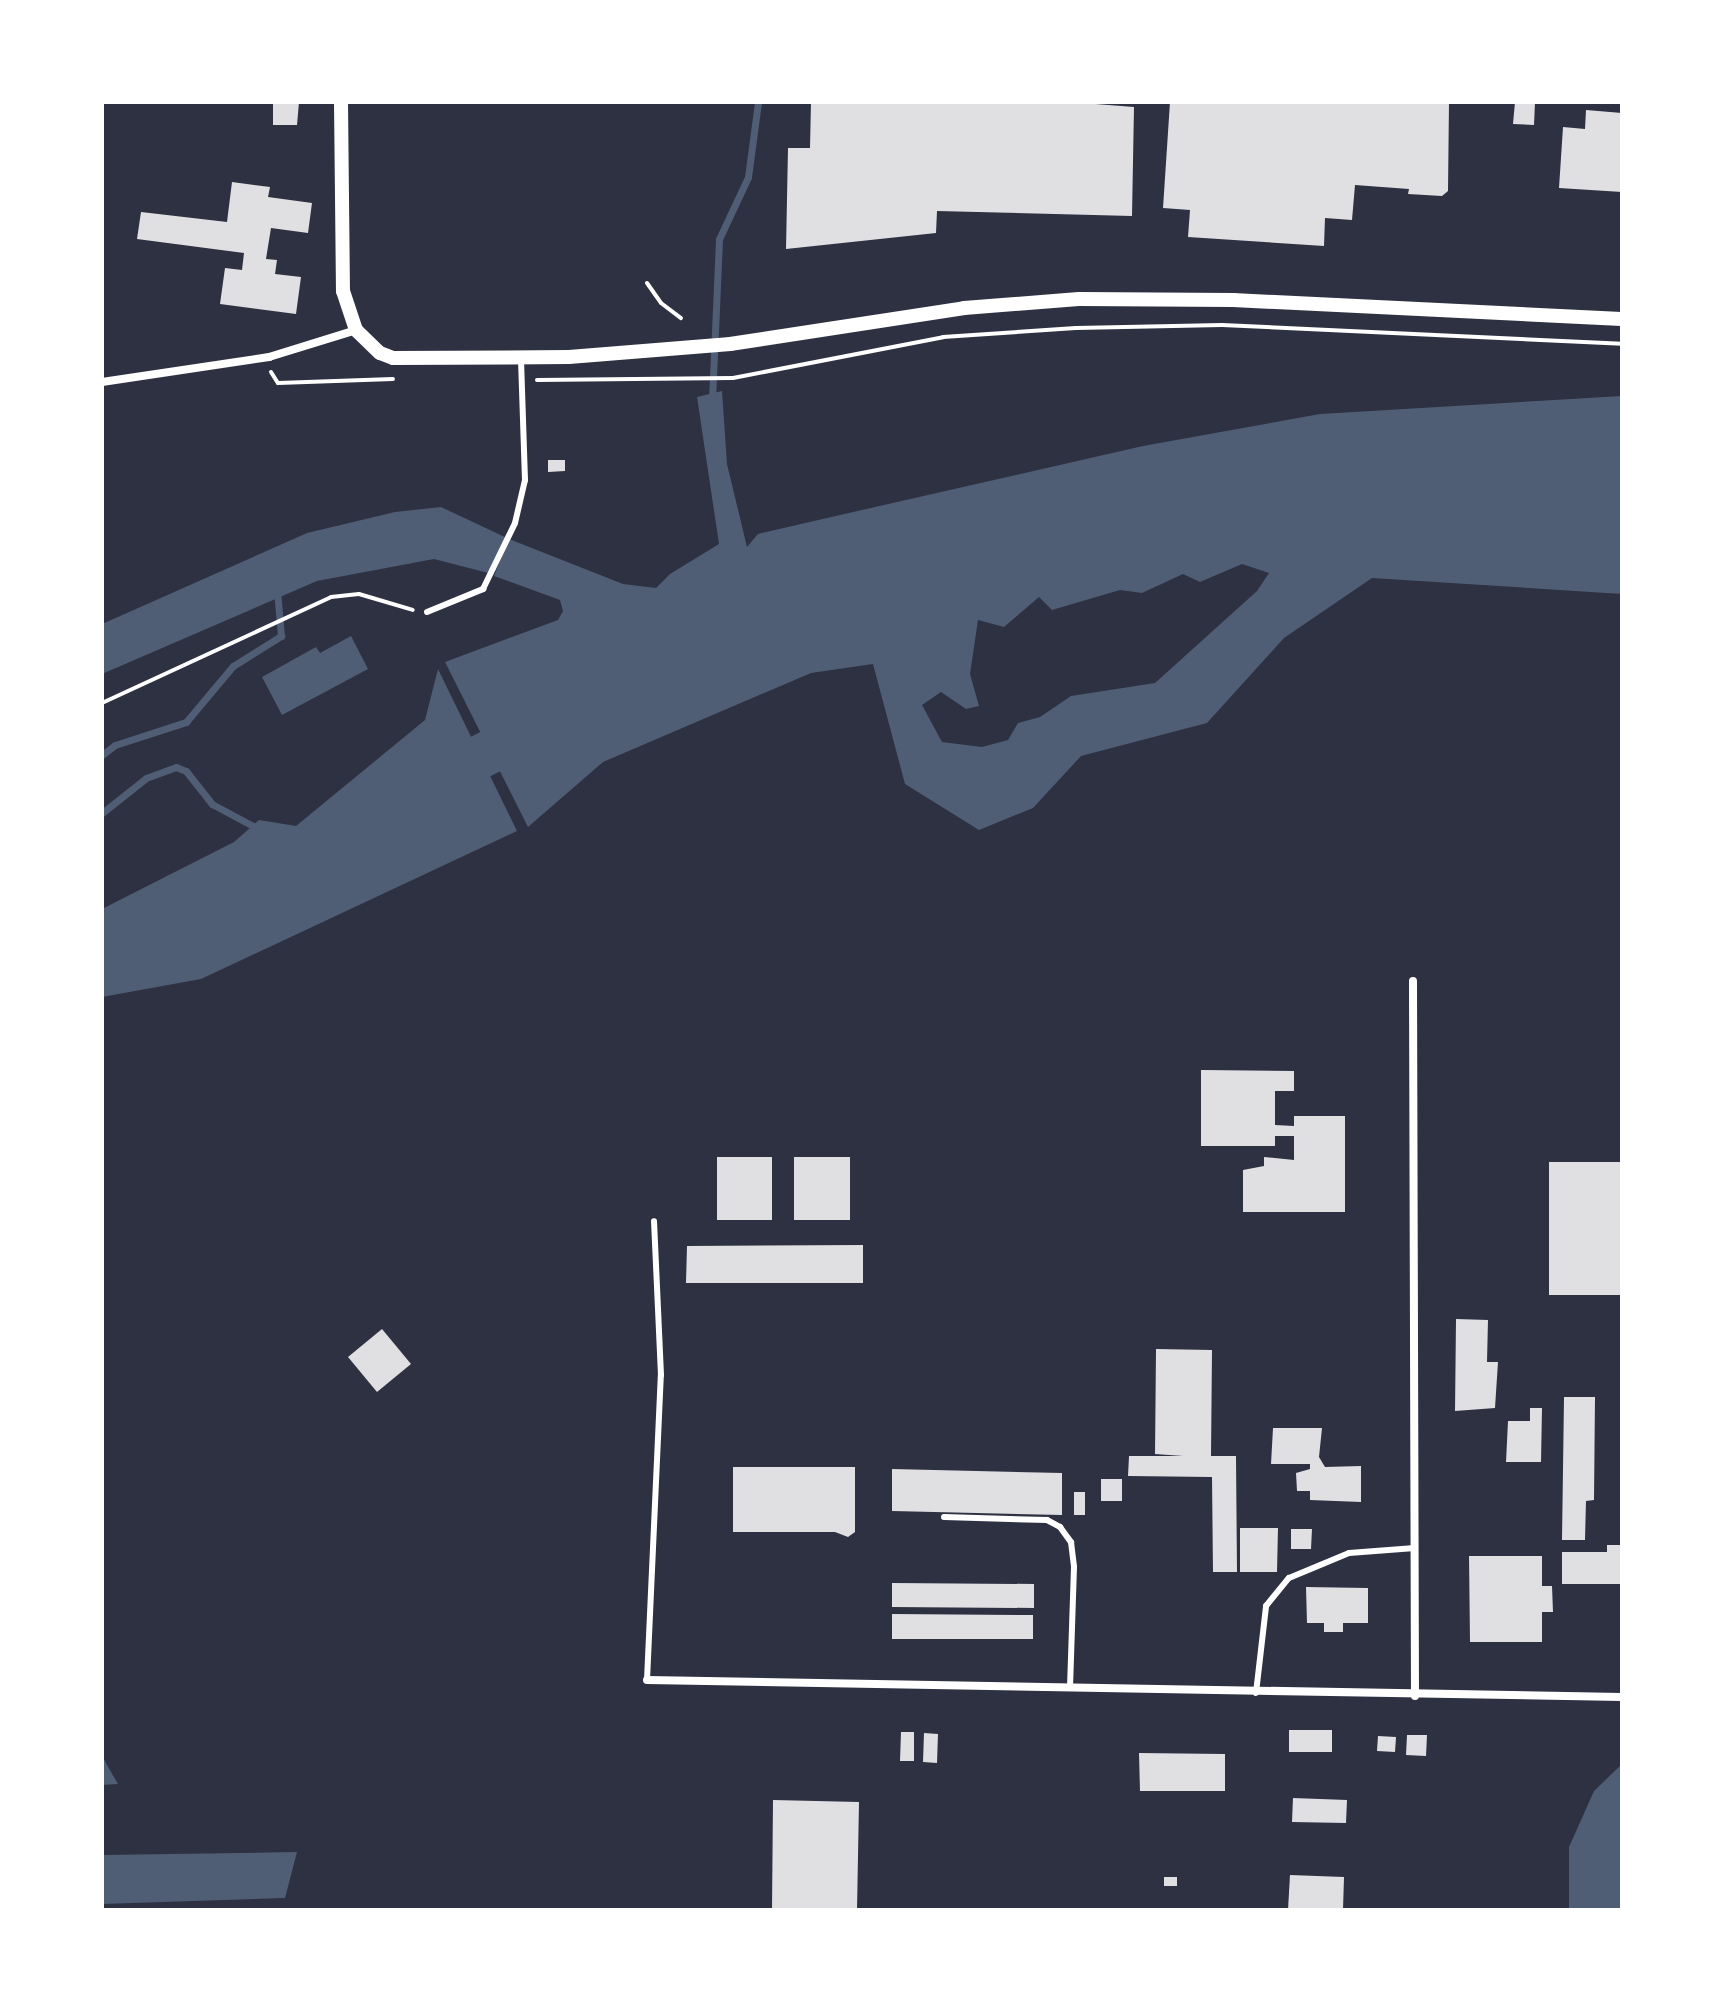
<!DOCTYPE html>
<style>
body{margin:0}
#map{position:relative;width:1724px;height:2012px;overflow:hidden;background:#2d3142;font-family:Manrope,sans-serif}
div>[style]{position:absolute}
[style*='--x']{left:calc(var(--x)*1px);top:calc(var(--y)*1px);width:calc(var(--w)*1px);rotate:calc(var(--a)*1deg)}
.water>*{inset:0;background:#4f5d75}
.stream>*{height:7px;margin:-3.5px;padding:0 3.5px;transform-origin:3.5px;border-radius:3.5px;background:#4f5d75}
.river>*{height:44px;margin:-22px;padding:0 22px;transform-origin:22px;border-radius:22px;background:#4f5d75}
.building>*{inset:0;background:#e0e0e3}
.path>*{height:4px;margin:-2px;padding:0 2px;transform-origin:2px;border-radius:2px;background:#fff}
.service>*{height:6px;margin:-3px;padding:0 3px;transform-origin:3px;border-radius:3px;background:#fff}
.minor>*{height:8px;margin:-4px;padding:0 4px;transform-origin:4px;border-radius:4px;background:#fff}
.tertiary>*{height:14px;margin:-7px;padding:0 7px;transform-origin:7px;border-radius:7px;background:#fff}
span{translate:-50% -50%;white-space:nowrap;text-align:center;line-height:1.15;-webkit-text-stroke:7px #fff;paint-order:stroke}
.frame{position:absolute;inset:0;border:104px solid #fff;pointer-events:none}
</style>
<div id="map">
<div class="water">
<div style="clip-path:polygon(evenodd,722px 391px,727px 464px,747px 547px,758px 534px,840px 515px,1143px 446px,1320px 414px,1622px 396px,1622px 594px,1372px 578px,1284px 638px,1207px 723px,1081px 756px,1033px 808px,979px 830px,905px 784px,873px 664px,811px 673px,603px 762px,528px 827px,445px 662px,558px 620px,563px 611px,560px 600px,494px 576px,509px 539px,623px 584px,656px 588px,670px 574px,719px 544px,697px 397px,722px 391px,1242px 564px,1269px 573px,1257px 591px,1155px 683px,1071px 696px,1040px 717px,1018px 723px,1008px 740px,982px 747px,942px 742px,922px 705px,941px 692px,966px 709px,979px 706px,970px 674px,978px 620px,1004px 627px,1039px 597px,1052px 610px,1120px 590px,1142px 593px,1183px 574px,1200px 582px,1242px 564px)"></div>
<div style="clip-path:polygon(441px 507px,507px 538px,492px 574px,434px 559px,317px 581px,102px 674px,102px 624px,307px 533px,395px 512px)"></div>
<div style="clip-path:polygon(351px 636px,368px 669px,282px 715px,262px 677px,316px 647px,320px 653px)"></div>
<div style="clip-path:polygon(438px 669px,517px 831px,201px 979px,102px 997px,102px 909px,234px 842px,259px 820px,296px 826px,425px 720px)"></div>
<div style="clip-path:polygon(102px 1755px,107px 1765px,118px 1784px,102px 1785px)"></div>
<div style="clip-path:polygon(1622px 1764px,1622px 1910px,1569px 1910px,1569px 1847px,1594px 1791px)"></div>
<div style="clip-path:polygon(297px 1852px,285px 1898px,102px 1904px,102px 1855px)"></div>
</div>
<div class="stream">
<div style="--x:712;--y:400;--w:161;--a:-87.5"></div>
<div style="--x:719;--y:239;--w:68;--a:-64.9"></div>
<div style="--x:748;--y:177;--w:76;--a:-82.4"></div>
<div style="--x:102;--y:755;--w:16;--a:-38"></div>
<div style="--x:115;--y:745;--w:75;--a:-17.9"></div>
<div style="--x:186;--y:722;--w:73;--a:-50"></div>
<div style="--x:233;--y:666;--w:57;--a:-32"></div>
<div style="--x:281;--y:636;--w:46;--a:-95"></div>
<div style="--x:102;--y:813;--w:56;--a:-38.5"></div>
<div style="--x:146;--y:778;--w:32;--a:-20"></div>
<div style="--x:176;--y:767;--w:11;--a:22"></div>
<div style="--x:186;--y:771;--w:42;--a:51.8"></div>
<div style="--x:212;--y:804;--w:47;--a:28.2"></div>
<div style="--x:253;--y:826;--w:9;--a:63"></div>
</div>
<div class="river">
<div style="--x:427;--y:784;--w:131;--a:-27.1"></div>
</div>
<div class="building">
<div style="clip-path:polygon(273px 102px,299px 102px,297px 125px,273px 125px)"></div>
<div style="clip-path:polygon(811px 102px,1070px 102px,1134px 107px,1132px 216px,937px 211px,936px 233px,786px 249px,788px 148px,810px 148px)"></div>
<div style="clip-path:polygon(1170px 102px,1449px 102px,1448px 191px,1442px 196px,1408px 194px,1409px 189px,1355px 185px,1352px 220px,1325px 218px,1324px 246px,1188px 237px,1190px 210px,1163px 208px)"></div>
<div style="clip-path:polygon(1515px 102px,1535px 102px,1534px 125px,1513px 124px)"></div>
<div style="clip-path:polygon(1586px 110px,1622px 113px,1622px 192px,1559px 188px,1563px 127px,1585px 129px)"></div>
<div style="clip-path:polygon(232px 182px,270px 187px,268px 197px,312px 203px,308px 233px,271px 228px,266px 259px,277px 260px,275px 274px,301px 277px,296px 314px,220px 304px,225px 268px,242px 270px,244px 253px,137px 239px,141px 212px,227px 222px)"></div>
<div style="clip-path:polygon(548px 460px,565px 460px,565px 471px,548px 472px)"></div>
<div style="clip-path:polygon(1201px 1070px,1294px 1071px,1294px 1091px,1275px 1091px,1275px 1125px,1294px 1126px,1294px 1116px,1345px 1116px,1345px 1212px,1243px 1212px,1243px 1170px,1264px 1166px,1264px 1157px,1294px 1160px,1294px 1136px,1275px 1136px,1275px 1146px,1201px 1146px)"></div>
<div style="clip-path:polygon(717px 1157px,772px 1157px,772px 1220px,717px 1220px)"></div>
<div style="clip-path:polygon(794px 1157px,850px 1157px,850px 1220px,794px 1220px)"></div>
<div style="clip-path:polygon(1549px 1162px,1622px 1162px,1622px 1295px,1549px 1295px)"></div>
<div style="clip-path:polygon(863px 1245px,863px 1283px,686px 1283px,687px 1246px)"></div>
<div style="clip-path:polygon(1456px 1319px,1488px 1320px,1487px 1362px,1498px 1362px,1495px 1408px,1455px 1411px)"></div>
<div style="clip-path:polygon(382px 1329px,411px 1364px,377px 1392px,348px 1357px)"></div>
<div style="clip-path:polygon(1156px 1349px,1212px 1350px,1211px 1456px,1236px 1456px,1237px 1572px,1213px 1572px,1212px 1477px,1128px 1476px,1129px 1456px,1183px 1456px,1155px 1454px)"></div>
<div style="clip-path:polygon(1564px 1397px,1595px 1397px,1594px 1500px,1586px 1501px,1585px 1540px,1562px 1540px)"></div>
<div style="clip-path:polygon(1530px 1408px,1542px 1408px,1541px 1462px,1506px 1462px,1508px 1421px,1530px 1421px)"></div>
<div style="clip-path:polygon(1273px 1428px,1322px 1428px,1319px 1457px,1325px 1467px,1361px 1466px,1361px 1502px,1310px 1500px,1310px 1491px,1297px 1491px,1296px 1473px,1310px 1469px,1310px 1464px,1271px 1464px)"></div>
<div style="clip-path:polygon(733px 1467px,855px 1467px,855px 1532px,848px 1537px,835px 1532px,733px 1532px)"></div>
<div style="clip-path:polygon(892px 1469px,1062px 1473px,1062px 1515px,892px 1511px)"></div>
<div style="clip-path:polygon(1101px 1479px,1122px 1479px,1122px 1501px,1101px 1501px)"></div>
<div style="clip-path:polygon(1074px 1492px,1085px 1492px,1085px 1515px,1074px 1515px)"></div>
<div style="clip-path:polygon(1240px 1528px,1278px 1528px,1277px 1572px,1240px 1572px)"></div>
<div style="clip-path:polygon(1291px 1529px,1312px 1529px,1311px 1549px,1291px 1549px)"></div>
<div style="clip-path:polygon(1607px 1545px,1622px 1545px,1622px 1584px,1562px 1584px,1562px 1552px,1607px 1552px)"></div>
<div style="clip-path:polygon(1469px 1556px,1542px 1556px,1542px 1586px,1552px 1586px,1553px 1612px,1542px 1612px,1542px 1642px,1470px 1642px)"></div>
<div style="clip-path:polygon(892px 1583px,1034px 1584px,1034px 1608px,892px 1607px)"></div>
<div style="clip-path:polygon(1306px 1587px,1368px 1588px,1368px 1623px,1343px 1623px,1343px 1632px,1324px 1632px,1324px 1623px,1307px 1623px)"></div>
<div style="clip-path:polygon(892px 1614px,1033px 1615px,1033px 1639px,892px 1639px)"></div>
<div style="clip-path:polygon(1289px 1730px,1332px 1730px,1332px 1752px,1289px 1752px)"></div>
<div style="clip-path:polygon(901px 1732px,914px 1732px,914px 1761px,900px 1761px)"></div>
<div style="clip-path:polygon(924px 1733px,938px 1734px,937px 1763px,923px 1762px)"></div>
<div style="clip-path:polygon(1407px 1735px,1427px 1735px,1426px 1756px,1406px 1755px)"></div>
<div style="clip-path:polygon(1378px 1736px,1396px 1737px,1395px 1752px,1377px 1751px)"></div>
<div style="clip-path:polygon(1139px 1753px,1225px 1754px,1225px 1791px,1140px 1791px)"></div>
<div style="clip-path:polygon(1293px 1798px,1347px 1800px,1346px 1823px,1292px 1822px)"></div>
<div style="clip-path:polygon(773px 1800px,859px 1802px,857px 1910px,772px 1909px)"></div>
<div style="clip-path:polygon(1290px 1875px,1344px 1877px,1343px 1910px,1288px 1910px)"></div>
<div style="clip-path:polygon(1164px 1877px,1177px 1877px,1177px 1886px,1164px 1886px)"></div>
</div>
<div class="path">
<div style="--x:647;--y:283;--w:24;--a:55"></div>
<div style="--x:661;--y:303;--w:25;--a:37"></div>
<div style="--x:271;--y:372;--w:13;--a:58"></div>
<div style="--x:278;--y:383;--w:115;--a:-2"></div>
<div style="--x:537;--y:380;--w:196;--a:-0.6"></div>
<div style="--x:733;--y:378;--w:214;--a:-11"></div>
<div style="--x:943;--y:337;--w:133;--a:-3.9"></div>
<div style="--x:1076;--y:328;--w:146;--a:-1.2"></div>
<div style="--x:1222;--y:325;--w:400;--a:2.7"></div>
<div style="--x:102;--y:703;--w:252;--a:-24.8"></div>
<div style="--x:331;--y:597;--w:28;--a:-6"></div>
<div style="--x:359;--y:594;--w:56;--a:16.5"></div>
</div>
<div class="service">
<div style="--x:427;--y:612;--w:61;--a:-22.3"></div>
<div style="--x:483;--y:589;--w:73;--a:-64.1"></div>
<div style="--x:515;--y:523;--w:44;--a:-76.9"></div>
<div style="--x:525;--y:480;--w:121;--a:-91.9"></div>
<div style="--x:944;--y:1517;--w:103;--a:1.7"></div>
<div style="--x:1047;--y:1520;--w:15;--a:28"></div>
<div style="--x:1060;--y:1527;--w:19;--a:54"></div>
<div style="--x:1071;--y:1542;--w:25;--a:83"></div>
<div style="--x:1074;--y:1567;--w:121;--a:91.9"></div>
<div style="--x:647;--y:1680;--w:305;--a:-87.4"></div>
<div style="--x:661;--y:1375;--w:154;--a:-92.6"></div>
<div style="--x:1256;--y:1693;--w:88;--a:-83.4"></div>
<div style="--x:1266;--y:1606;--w:36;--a:-51"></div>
<div style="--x:1289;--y:1578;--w:65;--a:-22.6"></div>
<div style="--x:1349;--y:1553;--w:66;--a:-4.3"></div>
</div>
<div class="minor">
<div style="--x:102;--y:382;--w:169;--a:-8.5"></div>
<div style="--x:269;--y:357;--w:91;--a:-17.2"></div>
<div style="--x:1413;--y:981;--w:715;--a:89.84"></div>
<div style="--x:647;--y:1680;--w:975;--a:1"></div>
</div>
<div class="tertiary">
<div style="--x:341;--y:102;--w:189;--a:89.4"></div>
<div style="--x:343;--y:291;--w:41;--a:71.6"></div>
<div style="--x:356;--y:330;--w:33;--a:44"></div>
<div style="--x:380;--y:353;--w:14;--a:21"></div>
<div style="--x:393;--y:358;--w:176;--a:-0.3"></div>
<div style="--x:569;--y:357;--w:162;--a:-4.6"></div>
<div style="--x:730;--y:344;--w:237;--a:-8.7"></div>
<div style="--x:964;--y:308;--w:115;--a:-4.5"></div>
<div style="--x:1079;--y:299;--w:154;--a:0.4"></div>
<div style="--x:1233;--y:300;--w:389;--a:2.8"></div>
</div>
<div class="frame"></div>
</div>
